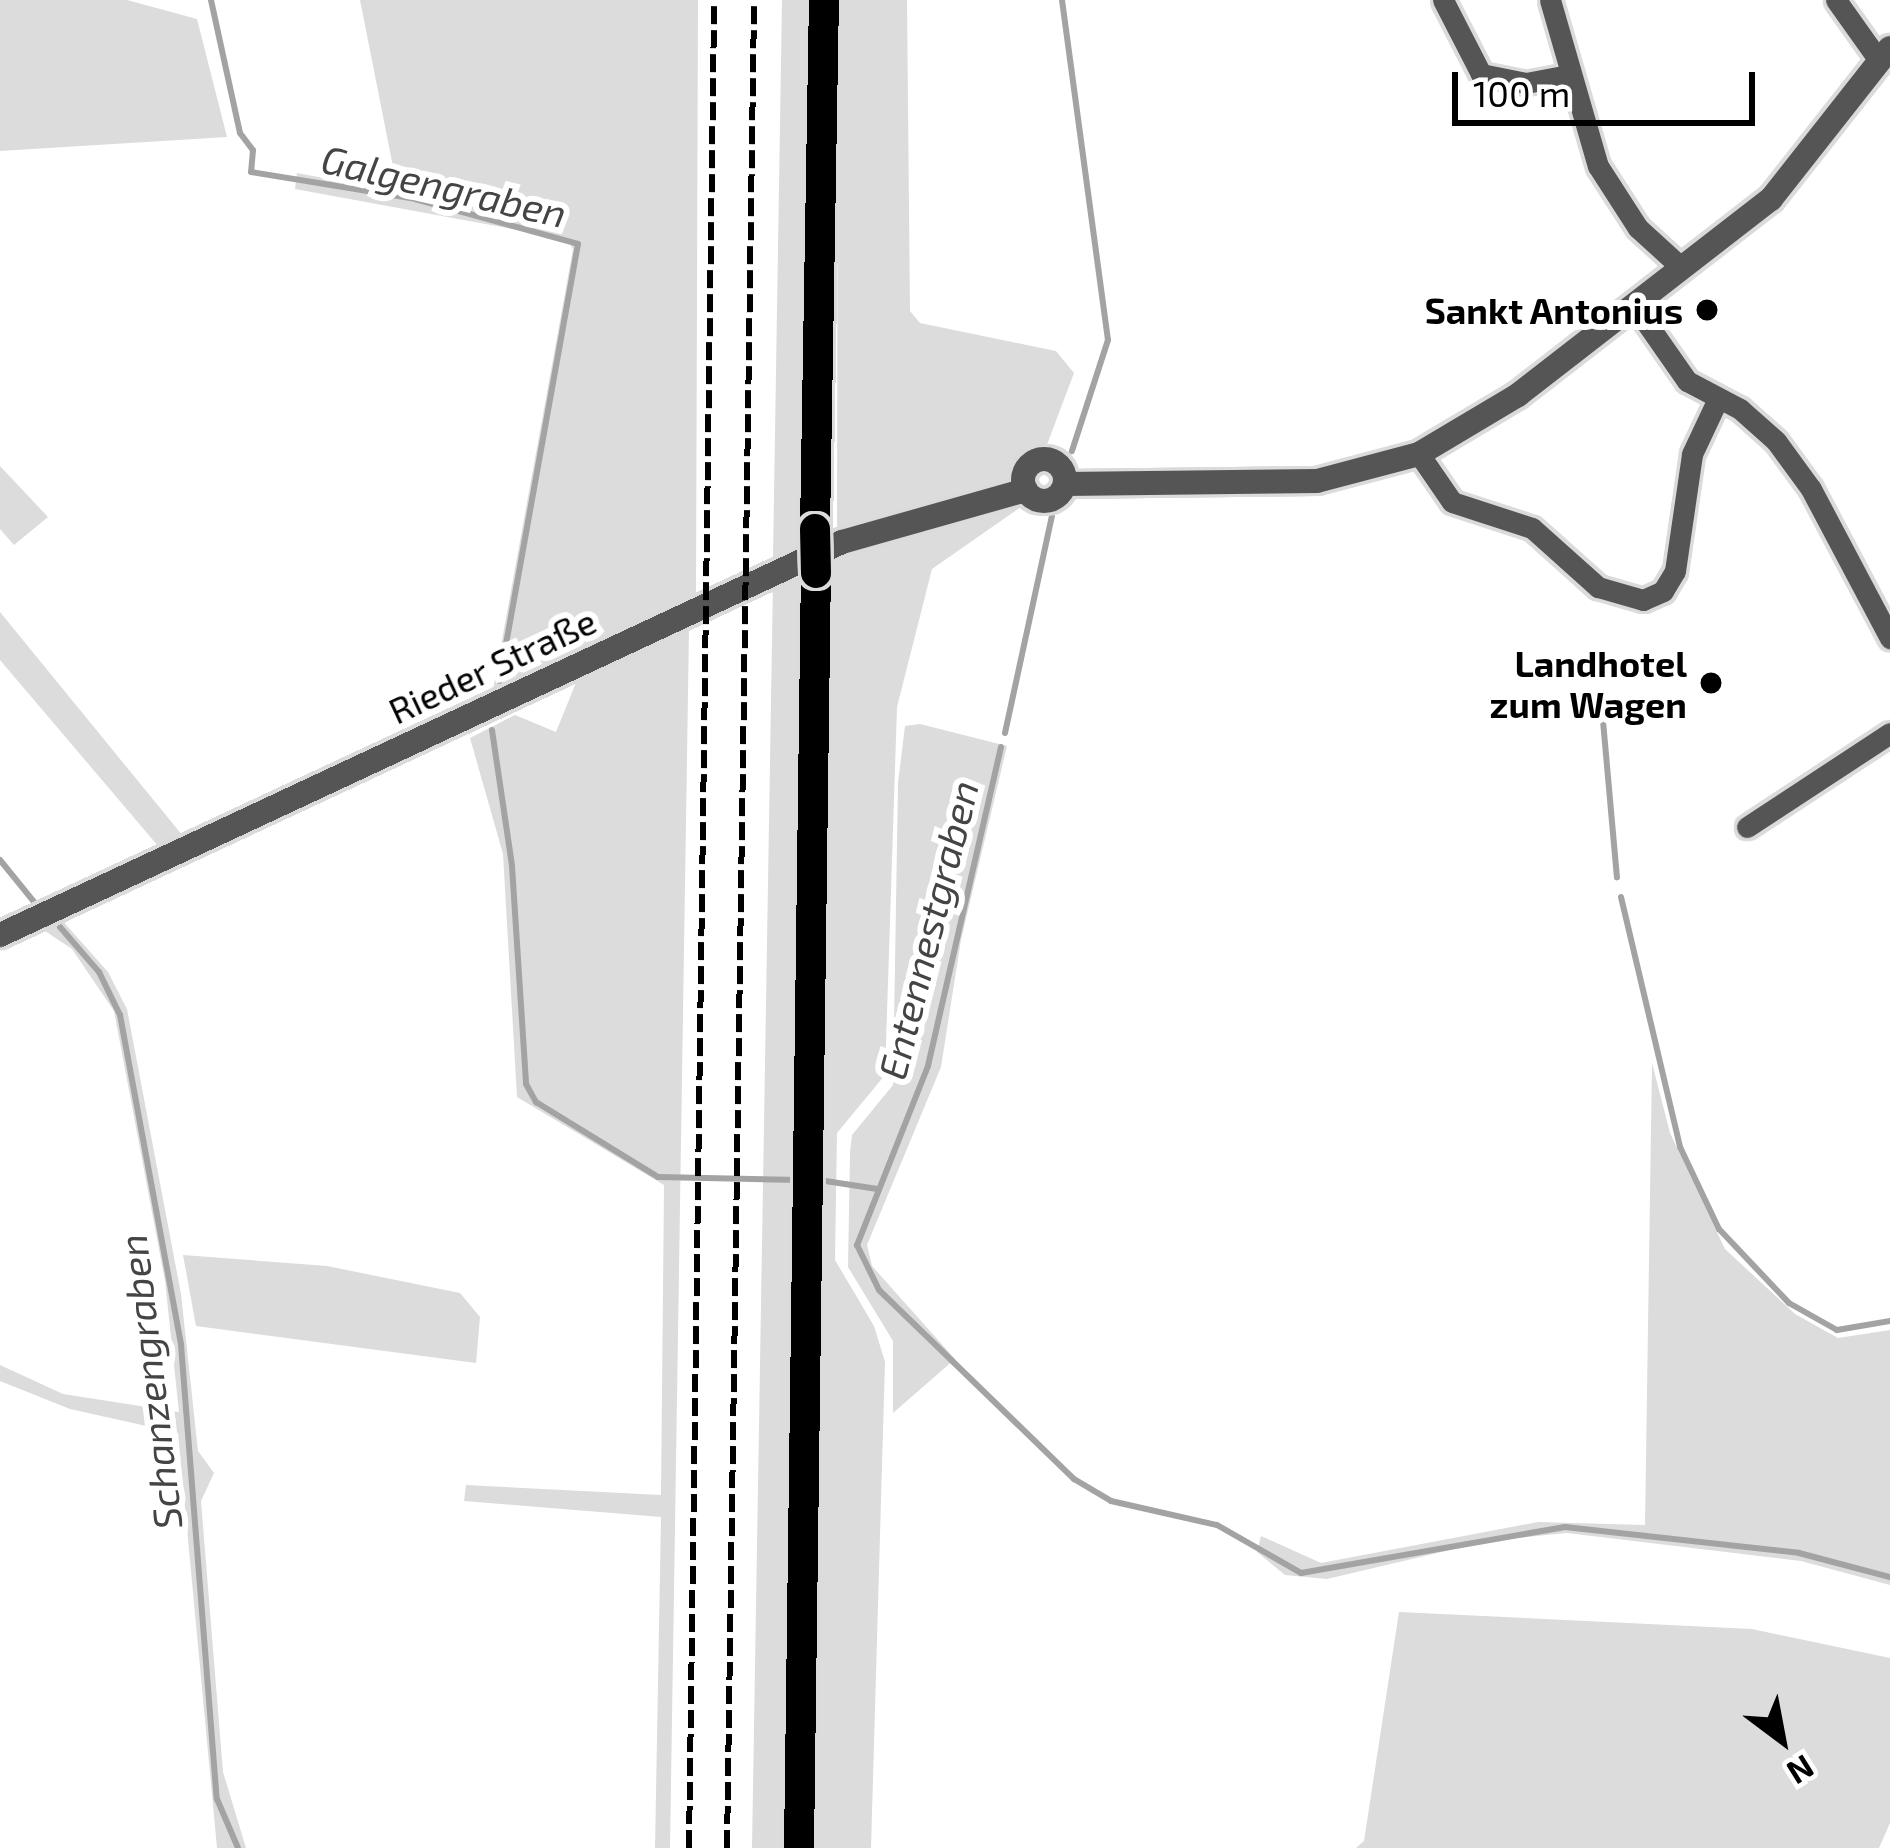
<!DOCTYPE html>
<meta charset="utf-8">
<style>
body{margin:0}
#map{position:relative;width:1890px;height:1848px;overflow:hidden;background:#fff;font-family:"Exo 2",sans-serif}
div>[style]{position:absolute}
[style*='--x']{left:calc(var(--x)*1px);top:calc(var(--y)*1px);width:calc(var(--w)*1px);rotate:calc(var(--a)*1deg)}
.green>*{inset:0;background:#dcdcdc}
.stream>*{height:6px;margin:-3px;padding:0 3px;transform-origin:3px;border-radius:3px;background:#a3a3a3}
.roads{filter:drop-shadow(3px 0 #dbdbdb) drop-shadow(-3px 0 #dbdbdb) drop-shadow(0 3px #dbdbdb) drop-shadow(0 -3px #dbdbdb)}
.minor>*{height:21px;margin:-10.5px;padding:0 10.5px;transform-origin:10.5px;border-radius:10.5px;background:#555}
.tertiary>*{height:24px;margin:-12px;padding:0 12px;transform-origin:12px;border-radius:12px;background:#555}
.tertiary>.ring{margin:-12px;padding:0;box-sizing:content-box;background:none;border:24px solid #555;border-radius:50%}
.primary>*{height:30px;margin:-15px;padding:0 15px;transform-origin:15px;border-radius:15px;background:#000}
.rail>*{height:6px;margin-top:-3px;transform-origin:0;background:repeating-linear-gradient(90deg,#000 0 18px,transparent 0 24px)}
.bridges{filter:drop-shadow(3px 0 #dbdbdb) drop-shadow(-3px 0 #dbdbdb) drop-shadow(0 3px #dbdbdb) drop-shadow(0 -3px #dbdbdb)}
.primary-bridge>*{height:30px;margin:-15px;padding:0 15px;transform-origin:15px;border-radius:15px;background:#000}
.dots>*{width:33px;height:33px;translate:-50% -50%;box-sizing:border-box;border:6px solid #fff;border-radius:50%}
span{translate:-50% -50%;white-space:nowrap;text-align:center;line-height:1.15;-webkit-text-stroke:12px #fff;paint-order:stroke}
.poi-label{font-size:36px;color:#000;font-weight:700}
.right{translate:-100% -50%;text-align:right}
.street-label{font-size:36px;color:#000}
.water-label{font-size:39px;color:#444;font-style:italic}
.north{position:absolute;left:1722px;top:1680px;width:120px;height:120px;-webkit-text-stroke:9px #fff;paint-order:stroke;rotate:148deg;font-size:33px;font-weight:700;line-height:48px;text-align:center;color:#000}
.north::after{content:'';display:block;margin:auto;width:42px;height:54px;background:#000;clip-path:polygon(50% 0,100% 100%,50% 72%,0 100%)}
.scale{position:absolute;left:1452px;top:72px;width:303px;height:54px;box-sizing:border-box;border:6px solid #000;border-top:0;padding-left:15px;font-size:36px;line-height:42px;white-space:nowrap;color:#000;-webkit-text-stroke:9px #fff;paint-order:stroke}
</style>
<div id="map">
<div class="green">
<div style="clip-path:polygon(0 0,127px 0,197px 19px,227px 137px,0 151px)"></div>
<div style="clip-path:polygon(360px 0,698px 0,696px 595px,492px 695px,573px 249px,567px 239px,295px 189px,297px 173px,398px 192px)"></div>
<div style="clip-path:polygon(782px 0,813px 0,801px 546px,773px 558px)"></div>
<div style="clip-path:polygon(838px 0,907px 0,910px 311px,920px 323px,1056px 351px,1074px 373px,1045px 450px,1025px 457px,1014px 480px,837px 534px)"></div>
<div style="clip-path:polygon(0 466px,48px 517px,14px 545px,0 529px)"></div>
<div style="clip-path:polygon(1025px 504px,932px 569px,897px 707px,885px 1075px,837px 1133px,835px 1260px,874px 1326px,885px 1362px,871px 1848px,810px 1848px,833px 554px)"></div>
<div style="clip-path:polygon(802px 570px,785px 1848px,752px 1848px,773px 581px)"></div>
<div style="clip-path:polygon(0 612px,187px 841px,164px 853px,0 660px)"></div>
<div style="clip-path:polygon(689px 629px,670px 1848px,655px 1848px,661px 1517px,464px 1501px,466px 1485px,661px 1495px,664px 1185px,517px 1097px,503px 854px,470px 738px,515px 715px,556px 732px,577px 680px)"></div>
<div style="clip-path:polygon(920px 724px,1007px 746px,961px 940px,941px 1067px,867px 1245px,872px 1266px,955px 1359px,893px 1413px,893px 1341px,848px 1267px,850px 1152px,852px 1135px,893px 1085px,898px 783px,905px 726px)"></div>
<div style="clip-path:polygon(60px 918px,108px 972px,127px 1009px,181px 1294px,198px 1451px,214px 1473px,201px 1501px,223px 1772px,246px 1848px,217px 1848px,178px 1433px,70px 1409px,0 1381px,0 1365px,63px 1394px,179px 1412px,165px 1281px,114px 1011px,72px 949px,39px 927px)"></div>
<div style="clip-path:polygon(1652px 1063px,1670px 1133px,1725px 1249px,1795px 1314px,1838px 1338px,1890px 1330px,1890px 1585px,1801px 1561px,1567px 1533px,1488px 1541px,1327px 1579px,1285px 1575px,1257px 1552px,1261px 1536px,1321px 1563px,1538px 1522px,1645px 1525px)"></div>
<div style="clip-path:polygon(183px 1255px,327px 1266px,460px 1293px,480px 1317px,476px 1363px,196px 1326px)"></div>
<div style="clip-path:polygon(1399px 1612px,1752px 1629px,1890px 1658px,1890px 1823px,1879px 1848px,1356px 1848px,1364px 1841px)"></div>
</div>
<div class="stream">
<div style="--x:211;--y:0;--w:136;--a:77.7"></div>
<div style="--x:240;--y:133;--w:21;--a:53"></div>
<div style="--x:253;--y:150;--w:22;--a:95"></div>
<div style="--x:251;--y:172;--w:166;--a:9.3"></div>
<div style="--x:415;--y:199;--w:169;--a:15.4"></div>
<div style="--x:578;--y:244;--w:444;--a:100.2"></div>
<div style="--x:1062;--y:0;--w:343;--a:82.3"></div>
<div style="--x:1108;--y:340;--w:117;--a:108"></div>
<div style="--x:1603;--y:721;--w:157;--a:84.9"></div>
<div style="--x:492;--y:730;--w:137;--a:81.6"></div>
<div style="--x:512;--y:866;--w:218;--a:86.3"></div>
<div style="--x:526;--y:1084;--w:21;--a:61"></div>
<div style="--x:536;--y:1102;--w:143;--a:31.6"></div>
<div style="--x:658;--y:1177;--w:142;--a:1.2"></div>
<div style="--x:1005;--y:733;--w:222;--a:-77.8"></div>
<div style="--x:1001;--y:747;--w:327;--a:102.9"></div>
<div style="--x:928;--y:1066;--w:193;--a:111.6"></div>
<div style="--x:857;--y:1245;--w:50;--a:63.9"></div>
<div style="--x:879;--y:1290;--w:272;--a:44.1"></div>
<div style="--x:1074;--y:1479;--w:43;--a:30.7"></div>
<div style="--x:1111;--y:1501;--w:109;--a:12.8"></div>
<div style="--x:1217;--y:1525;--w:97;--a:29.7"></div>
<div style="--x:1301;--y:1573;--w:268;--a:-9.9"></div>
<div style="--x:1565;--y:1527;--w:235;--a:6.3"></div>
<div style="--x:1799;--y:1553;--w:94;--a:14.8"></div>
<div style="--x:0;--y:860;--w:62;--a:50.9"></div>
<div style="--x:1621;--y:897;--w:257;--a:76.7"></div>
<div style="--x:1680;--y:1147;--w:91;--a:64.6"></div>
<div style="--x:1719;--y:1229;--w:102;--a:46.6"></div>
<div style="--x:1789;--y:1303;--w:55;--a:29.4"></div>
<div style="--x:1837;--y:1330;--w:54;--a:-9.6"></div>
<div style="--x:60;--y:927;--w:60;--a:49.1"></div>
<div style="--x:99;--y:972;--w:48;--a:64"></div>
<div style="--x:120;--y:1015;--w:336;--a:79.5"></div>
<div style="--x:181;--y:1345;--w:455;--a:85.5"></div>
<div style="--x:217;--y:1799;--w:53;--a:66.8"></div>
<div style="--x:819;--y:1180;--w:59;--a:8.8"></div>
</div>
<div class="roads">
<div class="minor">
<div style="--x:1443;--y:0;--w:83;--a:62.8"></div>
<div style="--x:1481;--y:74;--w:46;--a:11.3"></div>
<div style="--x:1526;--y:83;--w:43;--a:-10.8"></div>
<div style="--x:1550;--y:0;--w:173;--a:73.9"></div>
<div style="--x:1598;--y:166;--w:74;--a:57.2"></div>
<div style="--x:1638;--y:228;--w:59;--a:42.3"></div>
<div style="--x:1836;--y:0;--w:72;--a:54.6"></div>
<div style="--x:1634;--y:305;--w:93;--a:55.1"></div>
<div style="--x:1687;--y:381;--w:60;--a:27.8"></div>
<div style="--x:1740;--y:409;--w:48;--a:41.6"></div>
<div style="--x:1776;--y:441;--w:59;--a:53.9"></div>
<div style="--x:1811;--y:489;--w:169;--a:62.1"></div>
<div style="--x:1419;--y:454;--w:58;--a:55.5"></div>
<div style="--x:1452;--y:502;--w:84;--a:18"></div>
<div style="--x:1532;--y:528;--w:89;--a:41.8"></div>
<div style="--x:1598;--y:587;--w:47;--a:16.1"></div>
<div style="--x:1643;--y:600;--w:22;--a:-24"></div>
<div style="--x:1663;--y:591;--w:23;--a:-59"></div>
<div style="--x:1675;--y:571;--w:118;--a:-81.7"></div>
<div style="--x:1692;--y:454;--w:56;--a:-64.8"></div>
<div style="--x:1747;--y:827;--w:171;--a:-33.3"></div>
</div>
<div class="tertiary">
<div class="ring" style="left:1023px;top:459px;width:18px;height:18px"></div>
<div style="--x:1065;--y:484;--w:252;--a:-0.7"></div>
<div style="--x:1317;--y:481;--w:106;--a:-14.8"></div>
<div style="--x:1419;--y:454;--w:115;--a:-30.8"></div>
<div style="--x:1518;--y:395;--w:320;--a:-37.8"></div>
<div style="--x:1771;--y:199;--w:192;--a:-51.8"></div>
<div style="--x:0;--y:935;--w:929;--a:-25.02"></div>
<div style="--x:842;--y:542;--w:191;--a:-15.8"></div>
</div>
<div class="primary">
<div style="--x:815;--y:529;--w:529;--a:-89.03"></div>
<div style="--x:799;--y:1848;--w:1275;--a:-89.24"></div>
</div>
</div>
<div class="rail">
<div style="--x:689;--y:1848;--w:1848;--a:-89.22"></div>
<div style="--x:727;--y:1848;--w:1848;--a:-89.16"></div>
</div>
<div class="bridges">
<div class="primary-bridge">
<div style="--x:815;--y:529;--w:44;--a:88.7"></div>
</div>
</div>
<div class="dots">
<div style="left:1707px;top:310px;background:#000"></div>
<div style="left:1711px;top:683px;background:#000"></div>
</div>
<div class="poi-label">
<span class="right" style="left:1683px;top:310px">Sankt Antonius</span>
<span class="right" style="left:1687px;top:683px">Landhotel<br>zum Wagen</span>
</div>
<div class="street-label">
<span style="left:492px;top:665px;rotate:-25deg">Rieder Straße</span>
</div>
<div class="water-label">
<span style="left:444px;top:186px;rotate:13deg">Galgengraben</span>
<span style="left:928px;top:930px;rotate:-76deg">Entennestgraben</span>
<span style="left:150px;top:1382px;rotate:-97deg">Schanzengraben</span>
</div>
<div class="north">N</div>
<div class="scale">100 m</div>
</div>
